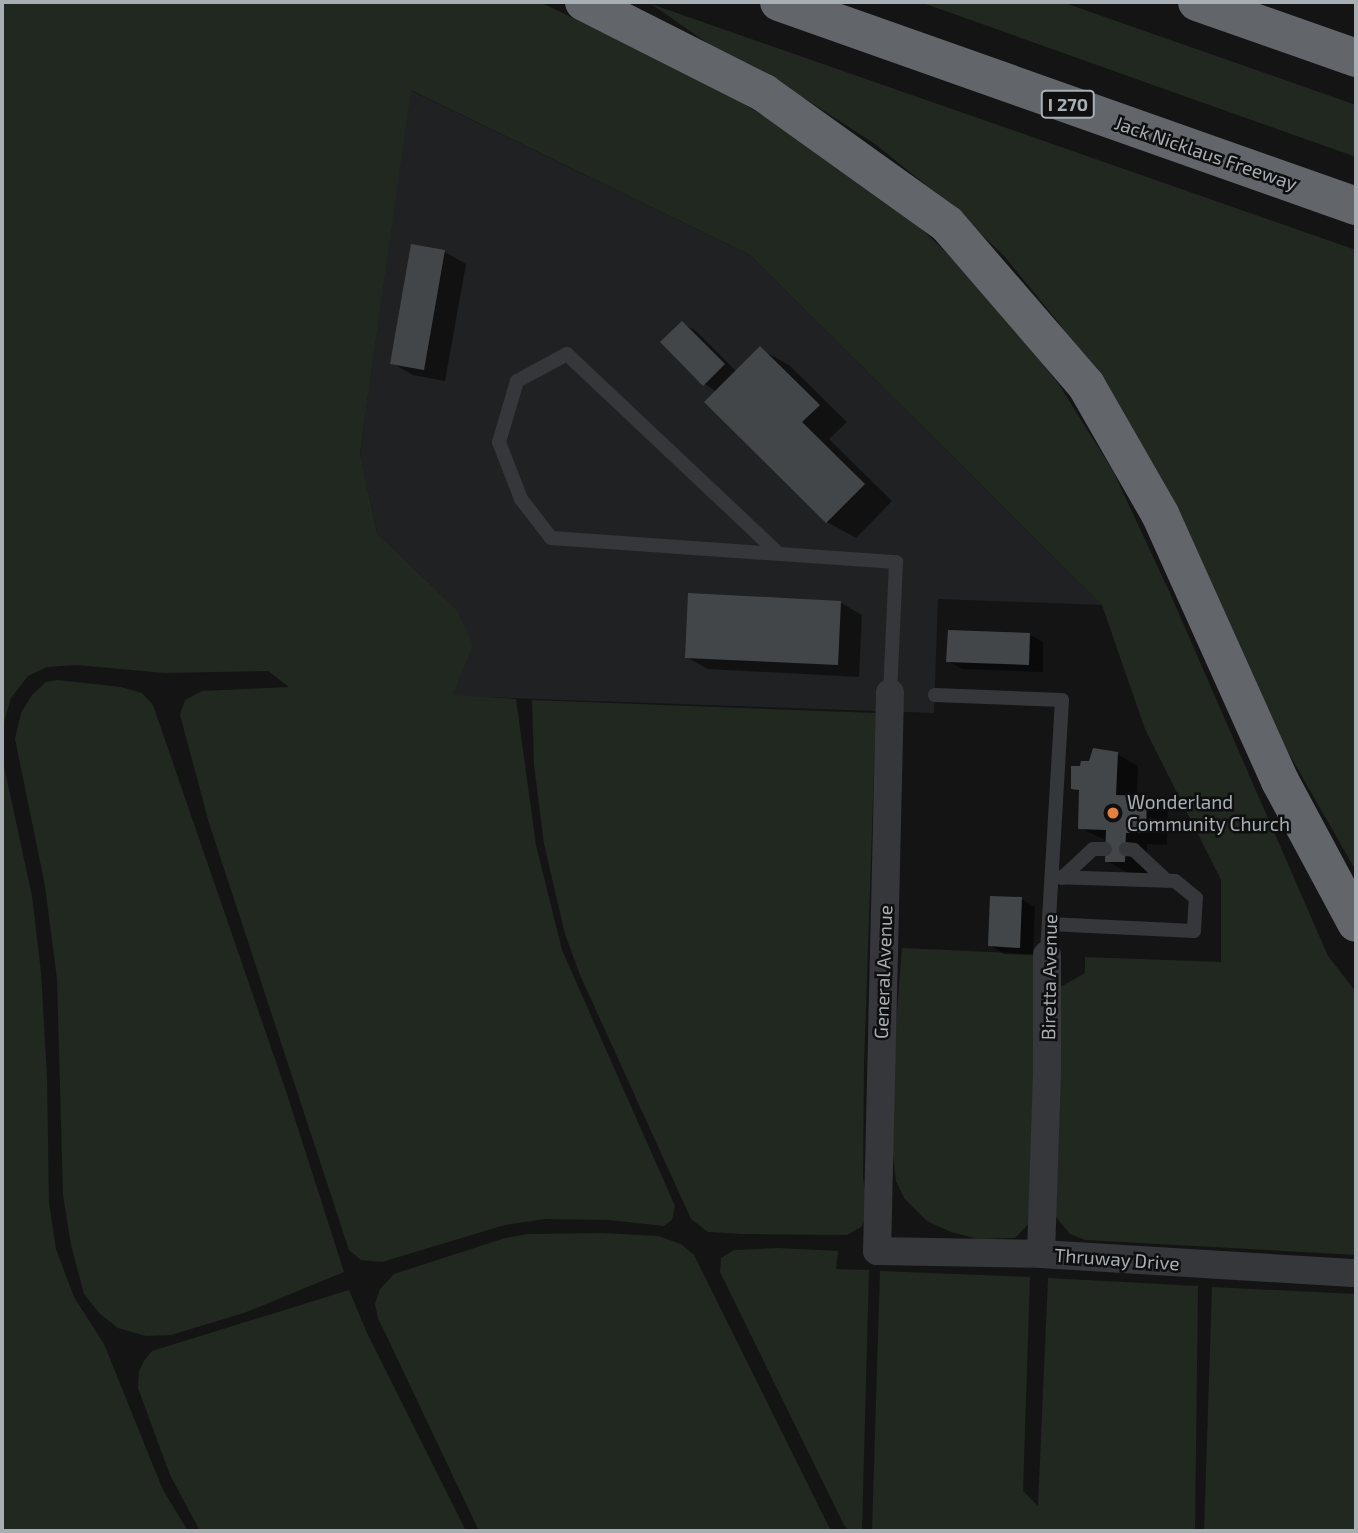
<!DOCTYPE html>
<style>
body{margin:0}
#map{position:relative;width:1358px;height:1533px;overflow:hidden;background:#141415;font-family:"Exo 2",sans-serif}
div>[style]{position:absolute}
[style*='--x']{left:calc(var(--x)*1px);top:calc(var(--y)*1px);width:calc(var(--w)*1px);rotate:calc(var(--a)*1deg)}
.built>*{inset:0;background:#202122}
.green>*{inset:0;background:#212820}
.shadow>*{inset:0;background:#0007}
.building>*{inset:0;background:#434648}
.service>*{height:14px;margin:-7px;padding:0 7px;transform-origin:7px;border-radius:7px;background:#35373a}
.minor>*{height:28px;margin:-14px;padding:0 14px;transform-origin:14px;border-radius:14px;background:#35373a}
.motorway>*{height:38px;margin:-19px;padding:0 19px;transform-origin:19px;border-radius:19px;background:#62666b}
.dots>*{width:19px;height:19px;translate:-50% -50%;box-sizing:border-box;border:4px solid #0f0f10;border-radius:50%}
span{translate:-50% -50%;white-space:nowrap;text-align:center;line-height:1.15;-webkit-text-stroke:5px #0f0f10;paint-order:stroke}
.shield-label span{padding:2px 5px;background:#0f0f10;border:2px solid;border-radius:5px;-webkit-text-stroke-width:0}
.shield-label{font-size:18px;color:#a7afb5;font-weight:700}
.street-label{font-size:19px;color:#a7afb5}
.poi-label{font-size:19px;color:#a7afb5}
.left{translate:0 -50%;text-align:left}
.frame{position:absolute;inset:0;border:4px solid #a7afb5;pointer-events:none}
</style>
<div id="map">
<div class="built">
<div style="clip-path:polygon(410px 90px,750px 255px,1102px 605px,938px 599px,934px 713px,453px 696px,457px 610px,377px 533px,360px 453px)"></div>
</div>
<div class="green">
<div style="clip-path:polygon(2px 2px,540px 2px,721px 90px,829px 155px,907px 215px,977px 282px,1058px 383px,1113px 471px,1169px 591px,1328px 956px,1356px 992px,1356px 1255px,1085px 1240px,1070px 1234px,1056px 1217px,1053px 1195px,1059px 988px,1085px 973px,1085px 957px,1221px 962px,1221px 880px,1145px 729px,1102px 605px,750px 255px,411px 90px,360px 453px,377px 533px,457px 610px,473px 645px,453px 695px,516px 699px,536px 845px,562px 950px,675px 1206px,672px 1220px,664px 1226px,608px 1220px,545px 1219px,505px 1225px,382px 1262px,361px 1260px,349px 1250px,209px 823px,180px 715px,185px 700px,202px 691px,289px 687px,268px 671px,164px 673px,77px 665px,47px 667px,28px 676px,11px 698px,2px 729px)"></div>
<div style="clip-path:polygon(920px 2px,1062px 2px,1356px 105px,1356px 157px)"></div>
<div style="clip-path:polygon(651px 4px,1356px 250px,1356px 871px,1264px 710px,1117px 406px,1058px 322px,1005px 257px,953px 207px,875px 144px,807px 100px,713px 47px)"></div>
<div style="clip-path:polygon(58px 680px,121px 687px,142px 693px,153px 705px,286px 1091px,344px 1272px,244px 1313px,171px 1335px,146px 1336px,118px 1328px,99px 1313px,84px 1294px,71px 1245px,63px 1195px,57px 979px,45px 886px,15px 739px,21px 713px,32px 695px,46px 682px)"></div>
<div style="clip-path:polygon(532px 700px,876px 713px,864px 1065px,863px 1178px,869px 1211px,861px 1227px,847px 1235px,743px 1234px,708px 1232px,691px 1219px,580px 975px,565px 934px,544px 844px,534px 765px)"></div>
<div style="clip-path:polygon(2px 757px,32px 896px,41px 972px,47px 1077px,49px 1203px,56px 1249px,74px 1297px,104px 1344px,163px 1490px,188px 1531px,2px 1531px)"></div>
<div style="clip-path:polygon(902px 948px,1035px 954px,1032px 1220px,1015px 1238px,978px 1239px,951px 1232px,927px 1221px,904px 1198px,896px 1181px,892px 1147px,892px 1077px)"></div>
<div style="clip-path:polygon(602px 1233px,658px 1236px,681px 1244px,694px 1255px,831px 1531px,479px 1531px,378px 1318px,375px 1304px,380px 1289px,394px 1274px,505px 1238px,528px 1234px)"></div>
<div style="clip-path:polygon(778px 1248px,838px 1251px,836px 1269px,869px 1270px,862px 1531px,849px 1531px,844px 1525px,720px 1272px,721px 1258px,734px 1250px)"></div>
<div style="clip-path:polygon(880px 1271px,1030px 1277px,1023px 1491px,1038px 1506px,1048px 1278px,1198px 1286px,1195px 1531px,872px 1531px)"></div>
<div style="clip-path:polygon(1212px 1287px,1356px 1294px,1356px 1531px,1204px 1531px)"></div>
<div style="clip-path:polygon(349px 1290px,367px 1333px,466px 1531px,200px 1531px,170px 1475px,138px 1388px,139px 1371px,144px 1361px,152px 1351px)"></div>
</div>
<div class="shadow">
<div style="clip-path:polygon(445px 252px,466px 264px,445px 381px,413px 375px,392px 363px)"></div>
<div style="clip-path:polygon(682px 323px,696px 331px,737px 372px,760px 349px,789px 365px,847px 422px,829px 439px,892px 501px,856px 538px,827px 522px,707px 402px,717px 392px,705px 384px)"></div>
<div style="clip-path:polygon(841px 603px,862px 615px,859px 677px,708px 669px,686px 657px)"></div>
<div style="clip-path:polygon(1029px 634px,1043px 642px,1043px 672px,962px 669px,948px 661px)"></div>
<div style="clip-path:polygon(1101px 750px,1117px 754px,1138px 766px,1137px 798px,1146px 798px,1168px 810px,1167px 845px,1147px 844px,1146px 874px,1128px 873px,1107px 861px,1107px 841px,1080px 828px,1081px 793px,1073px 788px,1091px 763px,1091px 752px)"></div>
<div style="clip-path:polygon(1021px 899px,1035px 907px,1033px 955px,1004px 954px,990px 945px)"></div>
</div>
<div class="building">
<div style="clip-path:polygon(411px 244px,445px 250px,424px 370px,390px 364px)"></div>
<div style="clip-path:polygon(682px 321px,725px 364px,703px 386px,660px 342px)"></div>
<div style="clip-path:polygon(760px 346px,820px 405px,802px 422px,865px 484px,826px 523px,704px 402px)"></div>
<div style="clip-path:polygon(688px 593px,841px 601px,838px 665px,685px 658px)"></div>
<div style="clip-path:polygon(948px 630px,1030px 633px,1029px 665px,946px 662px)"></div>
<div style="clip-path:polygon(1093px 748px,1118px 752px,1116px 795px,1147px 796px,1146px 833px,1126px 833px,1125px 862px,1105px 862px,1106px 830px,1078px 829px,1079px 790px,1071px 789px,1071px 766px,1080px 766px,1081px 761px,1089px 761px)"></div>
<div style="clip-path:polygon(990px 896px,1022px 897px,1020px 948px,988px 946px)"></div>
</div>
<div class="service">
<div style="--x:779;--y:554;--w:291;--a:-136.7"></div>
<div style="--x:567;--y:354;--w:57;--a:151.6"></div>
<div style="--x:517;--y:381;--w:64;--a:106.4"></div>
<div style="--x:499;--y:442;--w:61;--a:68.9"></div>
<div style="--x:521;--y:499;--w:49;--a:52.4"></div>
<div style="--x:551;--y:538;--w:346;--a:4"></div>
<div style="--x:896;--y:562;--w:131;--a:92.6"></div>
<div style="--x:935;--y:695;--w:127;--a:2.3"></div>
<div style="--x:1062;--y:700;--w:255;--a:93.4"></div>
<div style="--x:1126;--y:849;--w:8;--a:7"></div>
<div style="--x:1134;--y:850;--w:45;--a:43.2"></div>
<div style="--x:1062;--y:878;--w:42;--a:-43.1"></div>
<div style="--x:1093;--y:849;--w:12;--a:0"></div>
<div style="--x:1049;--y:924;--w:145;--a:2.8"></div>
<div style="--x:1194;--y:931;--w:33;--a:-87"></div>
<div style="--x:1196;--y:898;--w:27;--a:-141"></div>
<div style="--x:1175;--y:881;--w:123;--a:-178.1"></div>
</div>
<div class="minor">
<div style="--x:890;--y:693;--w:558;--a:91.33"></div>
<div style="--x:877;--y:1251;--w:164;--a:1"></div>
<div style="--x:1041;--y:1254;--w:316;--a:3.5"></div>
<div style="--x:1041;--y:1254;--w:184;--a:-88.1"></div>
<div style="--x:1047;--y:1070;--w:115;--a:-90"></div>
</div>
<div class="motorway">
<div style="--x:584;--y:2;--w:202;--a:26.8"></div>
<div style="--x:764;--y:93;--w:225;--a:35.6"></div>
<div style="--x:947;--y:224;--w:213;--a:49.2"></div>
<div style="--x:1086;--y:385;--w:149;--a:60.2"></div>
<div style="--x:1160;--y:514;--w:293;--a:65.8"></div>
<div style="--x:1280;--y:781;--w:161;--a:61.8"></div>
<div style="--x:779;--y:2;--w:612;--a:19.47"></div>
<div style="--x:1197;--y:2;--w:169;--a:19.4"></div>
</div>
<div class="dots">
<div style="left:1113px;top:813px;background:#e3813f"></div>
</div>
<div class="shield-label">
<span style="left:1068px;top:104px">I 270</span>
</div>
<div class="street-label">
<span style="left:1206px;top:153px;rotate:19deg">Jack Nicklaus Freeway</span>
<span style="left:883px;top:972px;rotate:-88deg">General Avenue</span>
<span style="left:1049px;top:977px;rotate:-89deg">Biretta Avenue</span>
<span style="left:1117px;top:1259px;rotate:4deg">Thruway Drive</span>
</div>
<div class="poi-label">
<span class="left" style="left:1127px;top:813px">Wonderland<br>Community Church</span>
</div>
<div class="frame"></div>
</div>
